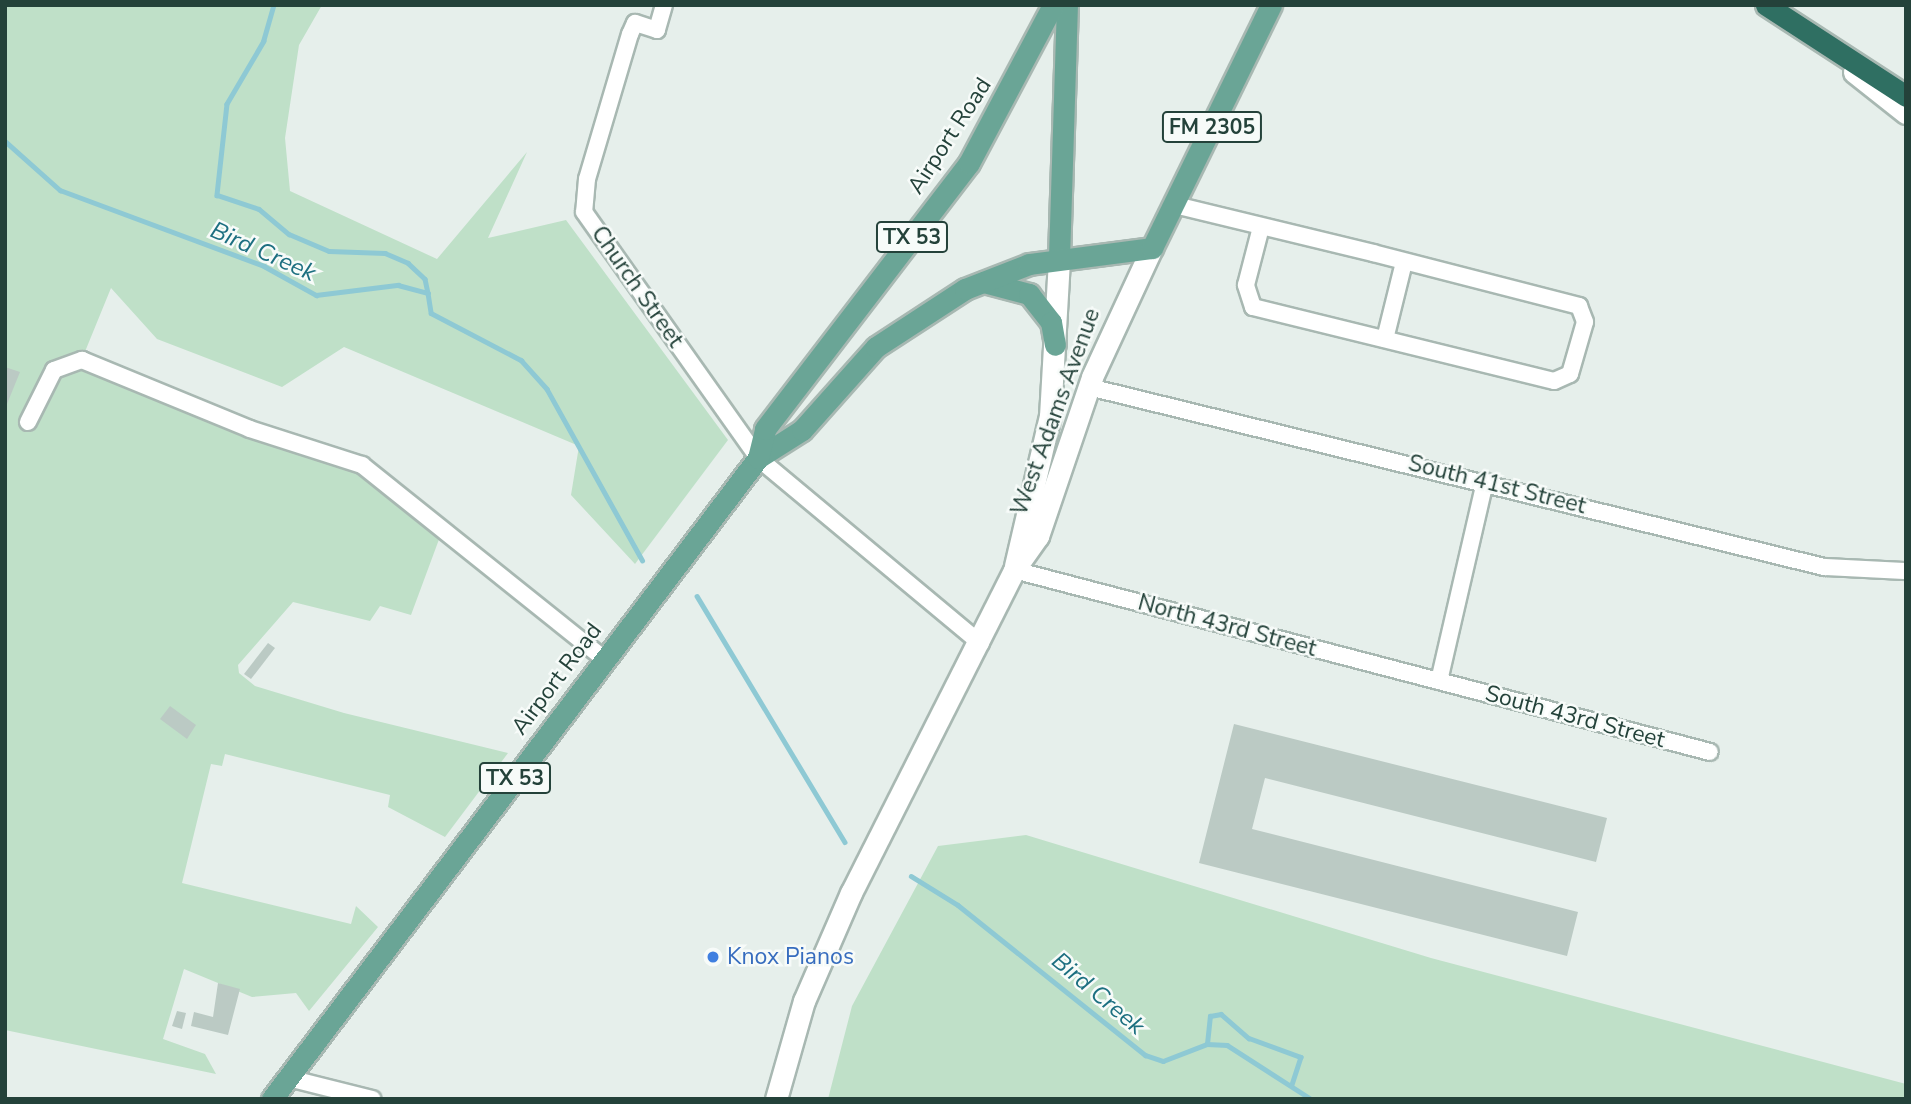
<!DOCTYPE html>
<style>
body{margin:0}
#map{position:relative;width:1911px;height:1104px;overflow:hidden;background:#e6efeb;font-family:"Nunito Sans",sans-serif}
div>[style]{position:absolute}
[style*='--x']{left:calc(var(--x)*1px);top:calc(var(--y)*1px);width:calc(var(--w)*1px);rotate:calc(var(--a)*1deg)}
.green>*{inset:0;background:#bfe0c8}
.stream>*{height:4.5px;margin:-2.25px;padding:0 2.25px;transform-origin:2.25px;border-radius:2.25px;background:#8ec9d4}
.building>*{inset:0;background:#bbcac4}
.roads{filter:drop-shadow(2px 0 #a8b8b2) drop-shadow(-2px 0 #a8b8b2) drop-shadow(0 2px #a8b8b2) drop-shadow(0 -2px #a8b8b2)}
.minor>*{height:16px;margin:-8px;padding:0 8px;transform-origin:8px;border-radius:8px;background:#fff}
.secondary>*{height:21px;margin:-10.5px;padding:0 10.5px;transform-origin:10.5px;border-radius:10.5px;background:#fff}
.primary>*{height:21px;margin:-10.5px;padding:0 10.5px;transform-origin:10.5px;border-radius:10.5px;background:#6aa596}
.motorway>*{height:21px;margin:-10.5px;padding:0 10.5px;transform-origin:10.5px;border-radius:10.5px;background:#2f6f62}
.dots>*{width:19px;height:19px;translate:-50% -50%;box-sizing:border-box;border:4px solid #f7fbf9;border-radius:50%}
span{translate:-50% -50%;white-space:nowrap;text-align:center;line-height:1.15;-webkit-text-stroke:5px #f7fbf9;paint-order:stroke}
.shield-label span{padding:2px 5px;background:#f7fbf9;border:2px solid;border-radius:5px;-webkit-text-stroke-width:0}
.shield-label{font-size:21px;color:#24423a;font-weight:700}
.street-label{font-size:23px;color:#24423a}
.shop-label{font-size:23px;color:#366cbe}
.left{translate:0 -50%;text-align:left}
.water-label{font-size:24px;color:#1c6f80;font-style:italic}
.frame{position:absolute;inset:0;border:7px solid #24423a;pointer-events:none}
</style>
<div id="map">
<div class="green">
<div style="clip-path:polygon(5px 5px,322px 5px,299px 45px,285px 138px,290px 191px,437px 259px,527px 152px,488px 238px,566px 220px,728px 440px,635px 564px,571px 495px,579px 446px,344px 347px,282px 387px,157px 339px,111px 288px,82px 359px,362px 465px,441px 534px,411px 615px,380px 606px,370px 621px,293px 602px,238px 665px,239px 673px,255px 686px,344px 713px,508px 753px,445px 837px,388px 807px,390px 795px,225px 754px,222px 766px,211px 764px,182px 883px,351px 924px,356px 906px,378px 927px,309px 1011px,296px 993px,252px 997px,184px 969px,163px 1039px,205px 1054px,216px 1074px,5px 1030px)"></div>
<div style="clip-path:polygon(1026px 835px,1431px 958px,1906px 1084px,1906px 1099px,828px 1099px,852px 1006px,938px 846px)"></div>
</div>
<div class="stream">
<div style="--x:274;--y:5;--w:37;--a:106"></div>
<div style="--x:264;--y:41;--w:73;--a:120.4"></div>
<div style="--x:227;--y:104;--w:92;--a:96.3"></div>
<div style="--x:217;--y:195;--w:44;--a:18.4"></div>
<div style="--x:259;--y:209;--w:39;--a:40"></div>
<div style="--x:289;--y:234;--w:43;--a:23"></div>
<div style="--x:329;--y:251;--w:56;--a:2"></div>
<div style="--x:385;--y:253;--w:25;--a:23"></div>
<div style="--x:408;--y:263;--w:23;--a:43"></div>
<div style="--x:425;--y:279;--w:14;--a:78"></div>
<div style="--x:5;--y:141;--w:74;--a:41.7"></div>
<div style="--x:60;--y:190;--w:218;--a:20.4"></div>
<div style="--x:264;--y:266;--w:60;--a:29.1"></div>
<div style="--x:316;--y:295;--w:83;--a:-7"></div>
<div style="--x:398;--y:285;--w:31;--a:15"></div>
<div style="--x:428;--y:293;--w:20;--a:81"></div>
<div style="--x:431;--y:313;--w:102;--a:27.6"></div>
<div style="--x:521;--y:360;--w:39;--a:48"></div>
<div style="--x:547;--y:389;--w:196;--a:60.9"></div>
<div style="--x:697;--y:596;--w:287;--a:59"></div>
<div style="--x:911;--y:876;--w:55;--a:31.7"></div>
<div style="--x:958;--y:905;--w:240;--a:38.7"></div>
<div style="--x:1145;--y:1055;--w:19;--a:18"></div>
<div style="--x:1163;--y:1061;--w:47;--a:-21.1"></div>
<div style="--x:1207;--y:1044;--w:20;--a:3"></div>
<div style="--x:1227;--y:1045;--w:100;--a:32.7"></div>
<div style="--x:1207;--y:1044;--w:28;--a:-84"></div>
<div style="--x:1210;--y:1016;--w:11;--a:-10"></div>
<div style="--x:1221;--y:1014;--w:37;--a:41"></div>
<div style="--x:1249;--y:1038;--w:55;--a:20.1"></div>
<div style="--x:1301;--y:1057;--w:29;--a:108"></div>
</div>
<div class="building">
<div style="clip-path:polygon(5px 367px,20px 372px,5px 409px)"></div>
<div style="clip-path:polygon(268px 643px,275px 648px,251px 679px,244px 674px)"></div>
<div style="clip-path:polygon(170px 706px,196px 725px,187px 739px,160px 719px)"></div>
<div style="clip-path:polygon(1234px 724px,1607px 818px,1596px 862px,1265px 778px,1252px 829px,1578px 912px,1567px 956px,1199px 863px)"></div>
<div style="clip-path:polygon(218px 983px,240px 989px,228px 1035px,191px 1026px,194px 1012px,213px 1017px)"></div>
<div style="clip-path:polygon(177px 1011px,186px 1013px,182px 1029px,172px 1026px)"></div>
</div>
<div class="roads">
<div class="minor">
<div style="--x:664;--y:5;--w:26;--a:106"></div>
<div style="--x:657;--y:30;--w:23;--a:-162"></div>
<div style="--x:635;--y:23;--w:12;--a:114"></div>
<div style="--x:630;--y:34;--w:151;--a:106.5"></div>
<div style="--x:587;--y:179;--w:33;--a:95"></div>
<div style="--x:584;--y:212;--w:301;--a:54.7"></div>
<div style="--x:758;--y:458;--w:290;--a:39.8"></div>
<div style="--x:1175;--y:205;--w:204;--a:13.6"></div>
<div style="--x:1373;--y:253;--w:213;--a:14.4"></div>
<div style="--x:1579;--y:306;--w:17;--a:69"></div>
<div style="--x:1585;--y:322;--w:54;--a:106.1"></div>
<div style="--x:1570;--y:374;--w:17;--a:156"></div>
<div style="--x:1554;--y:381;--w:310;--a:-166.2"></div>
<div style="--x:1253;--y:307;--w:23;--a:-108"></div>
<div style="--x:1246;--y:285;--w:60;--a:-75.5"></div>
<div style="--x:1385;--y:339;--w:79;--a:-76.1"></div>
<div style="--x:1089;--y:387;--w:757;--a:13.76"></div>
<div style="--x:1824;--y:567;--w:82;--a:2.8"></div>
<div style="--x:28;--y:422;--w:58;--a:-63.4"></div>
<div style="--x:54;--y:370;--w:30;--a:-20"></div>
<div style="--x:82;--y:360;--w:182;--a:22.3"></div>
<div style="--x:250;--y:429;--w:118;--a:17.8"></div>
<div style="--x:362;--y:465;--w:312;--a:38.7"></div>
<div style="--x:1014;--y:570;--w:719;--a:14.65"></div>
<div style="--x:1439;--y:681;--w:205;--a:-77"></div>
<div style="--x:288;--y:1078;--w:87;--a:14"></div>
</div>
<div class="secondary">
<div style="--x:1854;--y:72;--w:66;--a:38.3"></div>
<div style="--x:1015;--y:566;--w:154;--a:-76.9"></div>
<div style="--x:1050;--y:416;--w:158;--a:-86.7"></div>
<div style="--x:776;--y:1099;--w:102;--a:-74.1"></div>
<div style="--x:804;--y:1001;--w:118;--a:-66.5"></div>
<div style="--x:851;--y:893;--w:362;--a:-63.2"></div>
<div style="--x:1014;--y:570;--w:42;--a:-54.8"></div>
<div style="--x:1038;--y:536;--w:168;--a:-71.2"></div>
<div style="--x:1092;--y:377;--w:142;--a:-65.1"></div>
</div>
<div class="primary">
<div style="--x:1059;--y:258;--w:253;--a:-88.2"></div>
<div style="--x:984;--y:282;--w:47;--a:14.9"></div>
<div style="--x:1029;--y:294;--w:36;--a:52"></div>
<div style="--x:1051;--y:322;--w:23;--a:80"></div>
<div style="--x:758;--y:458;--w:52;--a:-32.5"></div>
<div style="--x:802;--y:430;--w:111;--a:-48.3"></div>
<div style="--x:876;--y:347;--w:106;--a:-33.1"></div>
<div style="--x:965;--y:289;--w:69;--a:-21.3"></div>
<div style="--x:1029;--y:264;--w:124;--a:-7.4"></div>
<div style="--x:1152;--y:248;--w:271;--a:-63.9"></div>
<div style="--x:272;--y:1099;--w:804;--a:-52.83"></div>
<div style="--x:758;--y:458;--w:30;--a:-76"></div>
<div style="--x:765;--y:429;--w:335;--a:-52.5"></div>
<div style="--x:969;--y:163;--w:179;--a:-62"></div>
</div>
<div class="motorway">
<div style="--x:1766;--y:5;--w:167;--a:33"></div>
</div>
</div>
<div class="dots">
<div style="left:713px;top:957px;background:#3f7fe0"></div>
</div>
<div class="shield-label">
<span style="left:1212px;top:127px">FM 2305</span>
<span style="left:912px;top:237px">TX 53</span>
<span style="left:515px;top:778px">TX 53</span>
</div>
<div class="street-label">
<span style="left:950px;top:136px;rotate:-57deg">Airport Road</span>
<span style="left:637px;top:287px;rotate:55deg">Church Street</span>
<span style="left:1056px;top:412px;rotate:-70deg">West Adams Avenue</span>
<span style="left:1497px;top:485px;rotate:14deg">South 41st Street</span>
<span style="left:1227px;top:626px;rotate:15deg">North 43rd Street</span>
<span style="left:557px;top:679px;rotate:-53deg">Airport Road</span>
<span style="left:1575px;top:717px;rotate:15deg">South 43rd Street</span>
</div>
<div class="shop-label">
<span class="left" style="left:727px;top:957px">Knox Pianos</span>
</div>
<div class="water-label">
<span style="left:263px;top:252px;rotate:24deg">Bird Creek</span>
<span style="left:1098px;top:994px;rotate:40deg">Bird Creek</span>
</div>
<div class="frame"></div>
</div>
